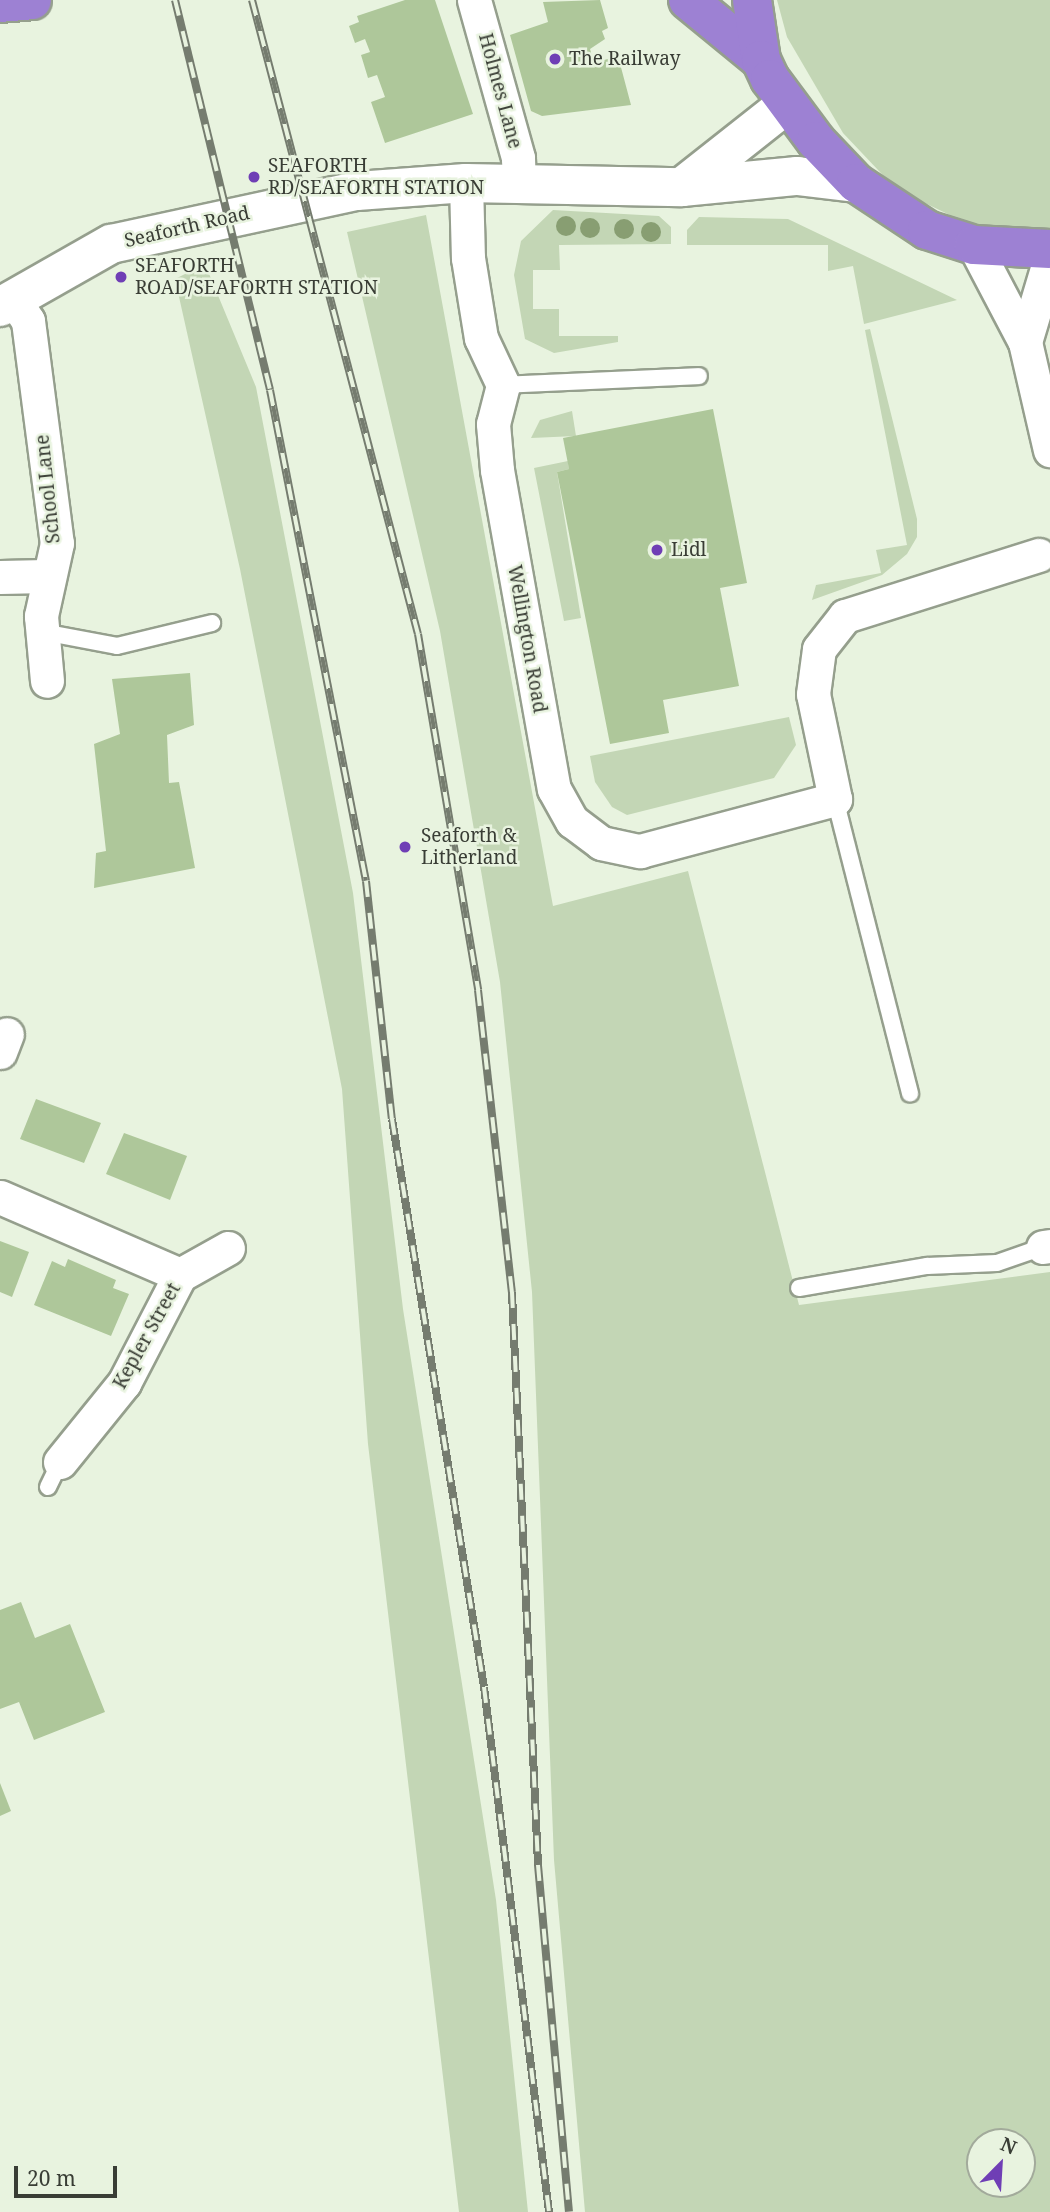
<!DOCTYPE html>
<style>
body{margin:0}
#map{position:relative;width:1050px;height:2212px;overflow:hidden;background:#e8f3df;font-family:"Noto Serif",serif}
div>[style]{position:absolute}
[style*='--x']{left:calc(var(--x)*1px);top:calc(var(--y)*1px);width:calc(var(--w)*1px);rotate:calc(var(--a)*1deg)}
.green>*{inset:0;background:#c3d6b5}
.building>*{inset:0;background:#aec79a}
.roads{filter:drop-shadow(2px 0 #959f8d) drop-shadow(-2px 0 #959f8d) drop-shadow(0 2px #959f8d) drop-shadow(0 -2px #959f8d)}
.lane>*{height:16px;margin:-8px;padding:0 8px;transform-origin:8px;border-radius:8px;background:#fff}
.street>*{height:33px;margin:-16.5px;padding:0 16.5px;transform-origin:16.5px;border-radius:16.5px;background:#fff}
.secondary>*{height:38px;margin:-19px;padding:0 19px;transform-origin:19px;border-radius:19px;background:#fff}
.highway>*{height:38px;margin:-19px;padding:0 19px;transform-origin:19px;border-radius:19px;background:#9d81d3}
.rail>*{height:8px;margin-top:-4px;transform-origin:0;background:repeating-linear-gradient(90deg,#e8f3df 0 16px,#757c6f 0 32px);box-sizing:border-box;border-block:2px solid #757c6f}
.trees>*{width:20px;height:20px;margin:-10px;border-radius:50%;background:#889e72}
.dots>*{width:19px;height:19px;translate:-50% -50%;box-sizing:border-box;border:4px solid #e8f3df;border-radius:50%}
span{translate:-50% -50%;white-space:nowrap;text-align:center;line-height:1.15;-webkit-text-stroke:5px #e8f3df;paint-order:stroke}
.poi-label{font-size:19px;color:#393d35}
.left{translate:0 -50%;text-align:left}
.street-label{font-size:19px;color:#393d35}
.north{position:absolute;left:966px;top:2128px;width:70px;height:70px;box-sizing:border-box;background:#e8f3df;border:2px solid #a2aa9b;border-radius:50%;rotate:24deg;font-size:19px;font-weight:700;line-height:28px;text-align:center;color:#393d35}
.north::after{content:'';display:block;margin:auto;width:24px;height:32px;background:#6f3eb5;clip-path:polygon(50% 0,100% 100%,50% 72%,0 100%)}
.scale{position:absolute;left:14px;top:2166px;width:103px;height:32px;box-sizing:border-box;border:4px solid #393d35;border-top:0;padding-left:9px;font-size:21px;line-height:24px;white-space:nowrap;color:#393d35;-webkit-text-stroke:5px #e8f3df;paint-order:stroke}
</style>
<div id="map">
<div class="green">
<div style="clip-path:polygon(777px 0,1050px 0,1050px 228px,995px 228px,958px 219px,896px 189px,843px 133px,787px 37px)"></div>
<div style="clip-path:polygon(553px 210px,659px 216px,671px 227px,671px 244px,559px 245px,560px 270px,533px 270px,533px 309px,559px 309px,559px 336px,618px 336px,618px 342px,554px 353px,525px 339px,514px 275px,521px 241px)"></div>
<div style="clip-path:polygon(evenodd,426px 215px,553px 906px,688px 871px,799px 1305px,1050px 1272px,1050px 2212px,585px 2212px,554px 1860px,532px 1292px,500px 982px,440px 631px,347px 232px,426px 215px,980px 2142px,1022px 2142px,1022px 2184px,980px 2184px,980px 2142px)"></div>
<div style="clip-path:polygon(699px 217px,788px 219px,957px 300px,864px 324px,853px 266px,828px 271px,828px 245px,687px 245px,687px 230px)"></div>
<div style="clip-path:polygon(205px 264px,256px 387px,353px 893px,403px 1309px,496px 1900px,528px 2212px,459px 2212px,368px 1444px,342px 1089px,240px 569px,175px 279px)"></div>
<div style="clip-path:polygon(870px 329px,917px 519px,917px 537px,907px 554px,882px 575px,812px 600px,816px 585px,881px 573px,876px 550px,907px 545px,865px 330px)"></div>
<div style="clip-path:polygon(572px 411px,576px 436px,531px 438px,540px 420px)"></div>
<div style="clip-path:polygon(568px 461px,569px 469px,557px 472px,581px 618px,564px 621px,534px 468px)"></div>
<div style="clip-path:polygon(789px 717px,796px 745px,774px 778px,627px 815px,612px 807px,595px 782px,590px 756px)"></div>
</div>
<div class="building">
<div style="clip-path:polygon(405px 0,435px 0,473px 114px,385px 143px,371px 102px,385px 97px,377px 75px,368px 78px,361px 55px,370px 52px,365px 39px,355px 43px,349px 26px,359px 22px,357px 16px)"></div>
<div style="clip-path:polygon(600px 0,608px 28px,602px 31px,605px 39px,590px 49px,594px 63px,618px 56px,631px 105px,542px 116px,531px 111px,510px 35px,548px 22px,543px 2px)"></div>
<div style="clip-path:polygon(713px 409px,747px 583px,720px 588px,739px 686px,663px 700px,669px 733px,610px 744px,557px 472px,569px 469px,563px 438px)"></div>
<div style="clip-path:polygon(190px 673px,194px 725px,167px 735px,169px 783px,179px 782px,195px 868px,94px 888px,96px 853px,106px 851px,94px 744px,120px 734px,112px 679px)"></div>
<div style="clip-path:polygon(36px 1099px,101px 1123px,84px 1163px,20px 1139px)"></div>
<div style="clip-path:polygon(124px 1133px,187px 1156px,170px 1200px,106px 1174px)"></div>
<div style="clip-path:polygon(0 1241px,29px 1252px,12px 1297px,0 1292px)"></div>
<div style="clip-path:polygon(68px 1259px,116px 1280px,113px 1288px,129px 1294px,111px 1336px,34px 1305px,52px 1261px,65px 1267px)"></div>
<div style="clip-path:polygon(21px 1602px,35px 1638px,70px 1624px,105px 1712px,34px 1740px,19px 1702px,0 1709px,0 1610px)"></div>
<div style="clip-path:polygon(0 1783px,11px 1811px,0 1816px)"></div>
</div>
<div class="roads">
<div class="lane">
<div style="--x:503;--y:385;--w:196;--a:-2.6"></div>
<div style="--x:43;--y:632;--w:75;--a:10.7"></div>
<div style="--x:117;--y:646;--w:98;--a:-13.6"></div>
<div style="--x:835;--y:799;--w:304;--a:75.7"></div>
<div style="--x:799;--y:1288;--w:130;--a:-9.8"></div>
<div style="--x:927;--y:1266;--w:70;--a:-2.5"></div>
<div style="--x:997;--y:1263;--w:49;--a:-19.2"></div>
<div style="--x:48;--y:1487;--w:28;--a:-64"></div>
</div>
<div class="street">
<div style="--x:474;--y:0;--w:164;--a:74.4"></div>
<div style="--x:518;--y:158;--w:26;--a:88"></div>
<div style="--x:466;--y:183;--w:75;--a:88.5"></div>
<div style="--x:468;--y:258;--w:81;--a:80.8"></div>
<div style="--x:481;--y:338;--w:52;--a:64.9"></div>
<div style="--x:503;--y:385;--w:40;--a:104.4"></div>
<div style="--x:493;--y:424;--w:46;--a:85"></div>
<div style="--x:497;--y:470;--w:324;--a:79.9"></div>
<div style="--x:554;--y:789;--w:37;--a:61"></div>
<div style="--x:572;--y:821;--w:36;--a:37"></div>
<div style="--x:601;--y:843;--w:40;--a:12"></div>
<div style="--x:640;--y:851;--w:202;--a:-14.9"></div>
<div style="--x:835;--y:799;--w:107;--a:-101.8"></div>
<div style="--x:813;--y:694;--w:45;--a:-82.4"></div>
<div style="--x:819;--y:649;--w:42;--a:-51.8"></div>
<div style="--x:845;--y:616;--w:203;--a:-17.5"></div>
<div style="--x:974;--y:245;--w:110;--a:62.3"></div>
<div style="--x:1025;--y:342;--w:88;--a:-73.4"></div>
<div style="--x:14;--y:300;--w:25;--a:56"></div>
<div style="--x:28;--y:321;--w:224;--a:82.6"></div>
<div style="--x:57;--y:543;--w:75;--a:102.4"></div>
<div style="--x:41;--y:616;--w:65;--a:84.7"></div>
<div style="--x:1025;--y:342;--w:111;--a:77"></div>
<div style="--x:0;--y:577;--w:46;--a:-1.2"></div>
<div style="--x:0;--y:1052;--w:19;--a:-69"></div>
<div style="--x:0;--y:1197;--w:196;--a:23.4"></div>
<div style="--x:1043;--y:1247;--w:7;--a:-8"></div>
<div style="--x:60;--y:1462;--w:102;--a:-51"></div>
<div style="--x:124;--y:1383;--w:122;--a:-62.6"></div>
<div style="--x:180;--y:1275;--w:55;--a:-29.4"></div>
</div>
<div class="secondary">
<div style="--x:682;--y:187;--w:134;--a:-38.3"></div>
<div style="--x:0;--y:307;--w:128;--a:-29.6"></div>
<div style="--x:111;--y:244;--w:252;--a:-12.2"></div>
<div style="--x:357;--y:191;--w:109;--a:-4.2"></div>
<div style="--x:466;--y:183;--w:216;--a:1.1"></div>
<div style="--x:682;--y:187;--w:116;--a:-5.5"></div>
<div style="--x:797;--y:176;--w:59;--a:6.8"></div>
</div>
<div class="highway">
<div style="--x:688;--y:0;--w:94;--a:39.4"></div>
<div style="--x:752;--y:0;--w:61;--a:81.5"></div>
<div style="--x:761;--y:60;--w:21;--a:65"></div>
<div style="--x:770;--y:79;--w:77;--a:53.4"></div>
<div style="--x:816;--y:141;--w:58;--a:46.4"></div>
<div style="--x:856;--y:183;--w:85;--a:33.5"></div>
<div style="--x:927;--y:230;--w:49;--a:17.7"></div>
<div style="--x:974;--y:245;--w:76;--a:3"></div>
<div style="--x:0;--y:3;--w:32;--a:-5"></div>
</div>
</div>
<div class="rail">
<div style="--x:175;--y:0;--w:401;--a:76.3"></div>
<div style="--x:270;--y:390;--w:500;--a:78.94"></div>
<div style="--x:366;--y:881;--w:239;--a:83.8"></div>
<div style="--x:392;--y:1119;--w:575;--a:80.8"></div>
<div style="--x:484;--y:1687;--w:529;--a:82.94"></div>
<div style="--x:252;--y:0;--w:655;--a:75.33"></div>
<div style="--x:418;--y:634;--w:361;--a:80.4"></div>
<div style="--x:478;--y:990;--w:304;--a:83.6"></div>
<div style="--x:512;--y:1292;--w:574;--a:87.4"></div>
<div style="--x:538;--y:1865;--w:348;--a:84.9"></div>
</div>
<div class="trees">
<div style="left:566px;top:226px"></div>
<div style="left:590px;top:228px"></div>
<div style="left:624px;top:229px"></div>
<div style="left:651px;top:232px"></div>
</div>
<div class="dots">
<div style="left:555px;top:59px;background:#6f3eb5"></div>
<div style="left:254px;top:177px;background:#6f3eb5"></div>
<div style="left:121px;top:277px;background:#6f3eb5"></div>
<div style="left:657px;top:550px;background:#6f3eb5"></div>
<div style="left:405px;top:847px;background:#6f3eb5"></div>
</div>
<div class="poi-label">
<span class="left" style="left:569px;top:59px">The Railway</span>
<span class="left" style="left:268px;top:177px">SEAFORTH<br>RD/SEAFORTH STATION</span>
<span class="left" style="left:135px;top:277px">SEAFORTH<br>ROAD/SEAFORTH STATION</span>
<span class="left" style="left:671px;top:550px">Lidl</span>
<span class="left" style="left:421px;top:847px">Seaforth &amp;<br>Litherland</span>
</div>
<div class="street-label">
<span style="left:500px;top:91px;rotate:75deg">Holmes Lane</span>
<span style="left:187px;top:227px;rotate:-13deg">Seaforth Road</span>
<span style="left:48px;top:489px;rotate:-96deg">School Lane</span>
<span style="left:527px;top:639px;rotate:80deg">Wellington Road</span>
<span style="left:147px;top:1336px;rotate:-61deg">Kepler Street</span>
</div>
<div class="north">N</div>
<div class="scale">20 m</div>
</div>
